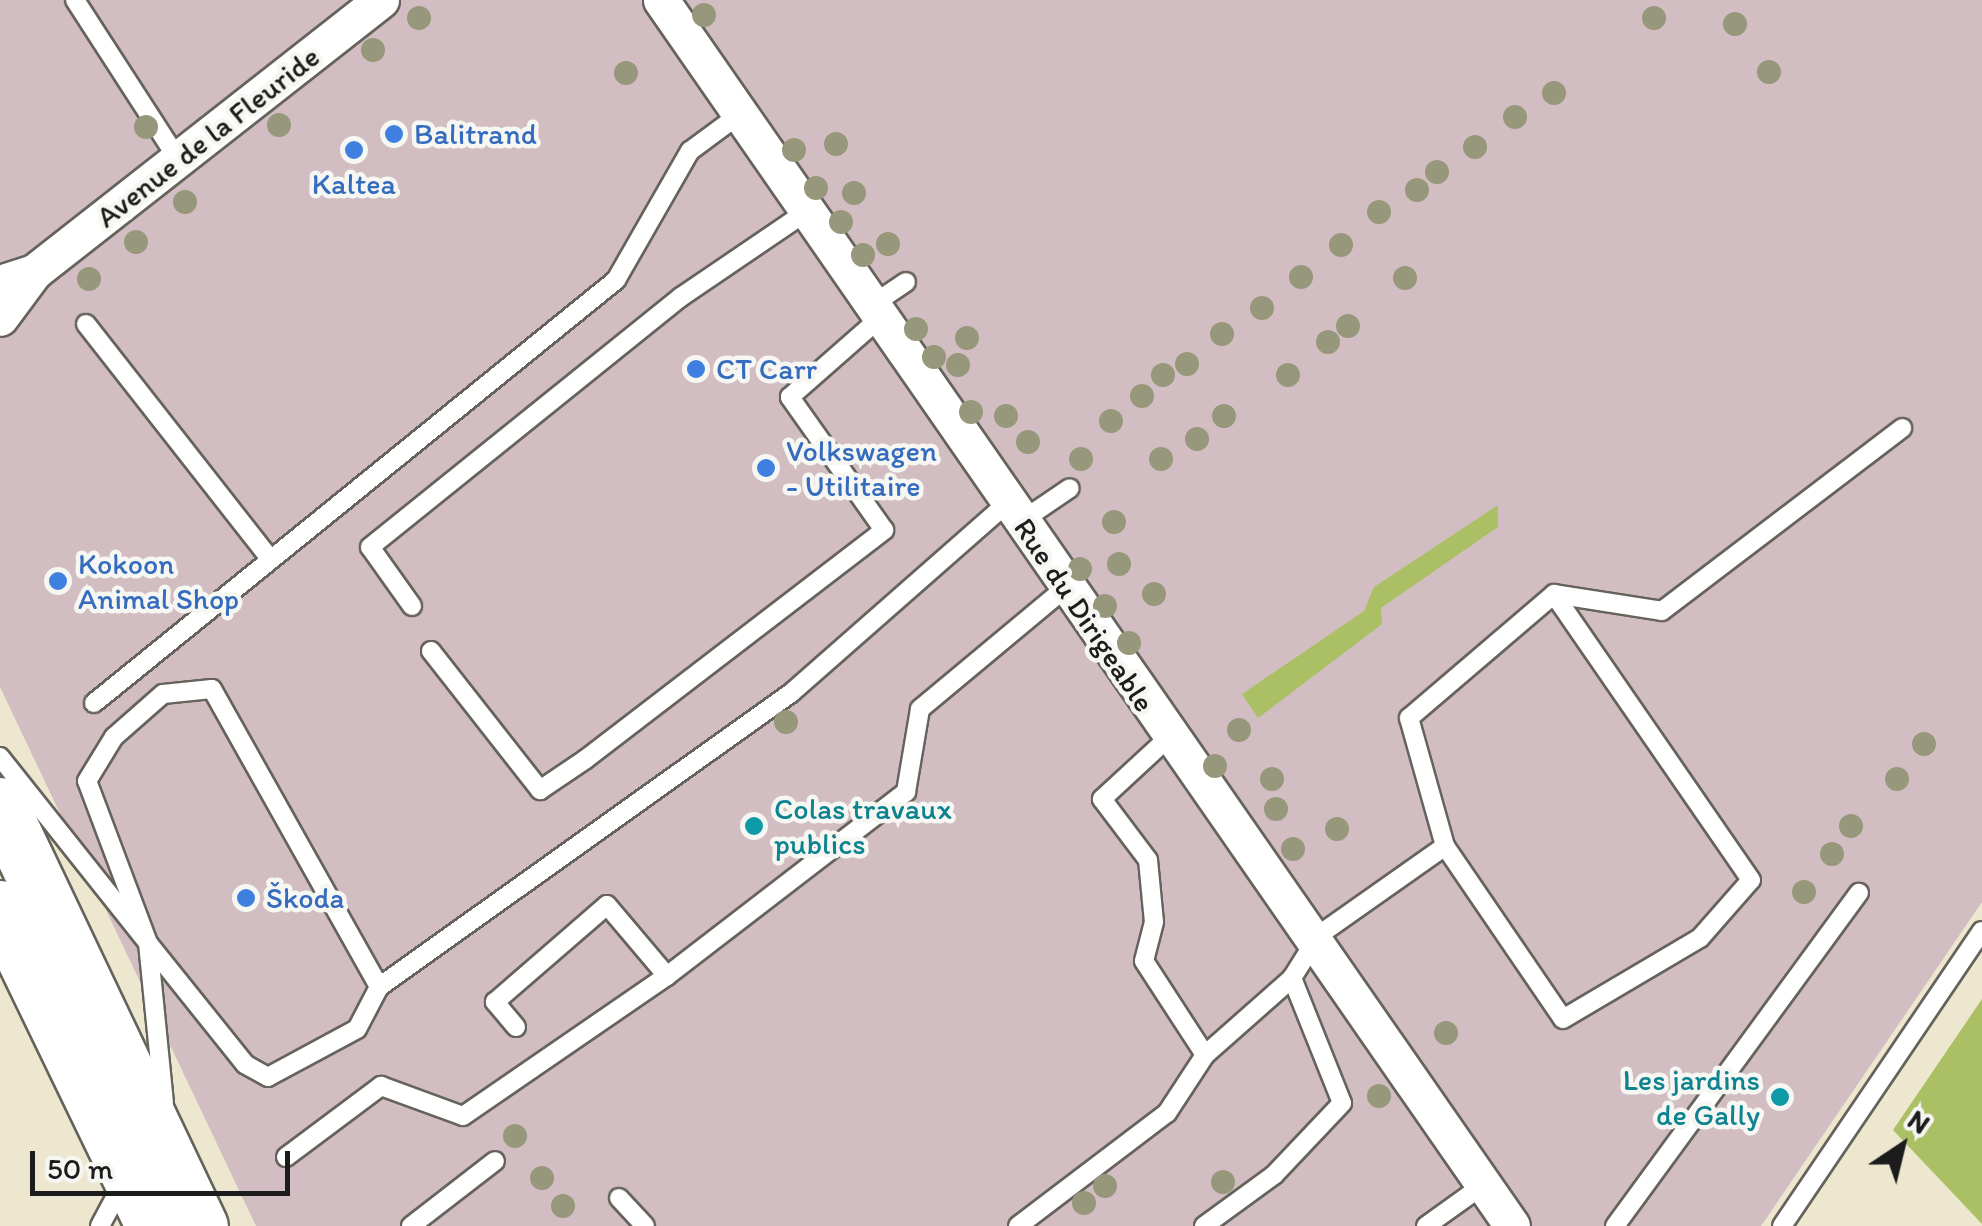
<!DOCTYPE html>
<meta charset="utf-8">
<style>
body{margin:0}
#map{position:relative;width:1982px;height:1226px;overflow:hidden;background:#ede7cf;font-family:Itim,sans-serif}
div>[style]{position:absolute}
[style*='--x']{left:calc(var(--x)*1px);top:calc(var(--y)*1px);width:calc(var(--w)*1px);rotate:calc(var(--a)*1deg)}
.industrial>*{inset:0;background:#d2bec2}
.green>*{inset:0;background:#abc065}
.roads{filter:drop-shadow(2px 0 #65635b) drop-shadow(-2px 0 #65635b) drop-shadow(0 2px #65635b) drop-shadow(0 -2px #65635b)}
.lane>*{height:18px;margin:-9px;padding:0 9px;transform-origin:9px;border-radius:9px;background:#fff}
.street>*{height:35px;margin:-17.5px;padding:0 17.5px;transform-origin:17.5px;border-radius:17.5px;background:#fff}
.primary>*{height:55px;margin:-27.5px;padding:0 27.5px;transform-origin:27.5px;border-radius:27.5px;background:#fff}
.trees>*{width:24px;height:24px;margin:-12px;border-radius:50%;background:#96977b}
.dots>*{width:28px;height:28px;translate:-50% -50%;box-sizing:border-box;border:5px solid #f6f6f2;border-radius:50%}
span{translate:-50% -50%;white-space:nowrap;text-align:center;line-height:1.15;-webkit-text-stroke:9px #f6f6f2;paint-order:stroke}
.shop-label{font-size:30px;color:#366cbe}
.left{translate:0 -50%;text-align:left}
.street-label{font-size:30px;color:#1c1c1c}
.culture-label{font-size:30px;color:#0d838f}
.right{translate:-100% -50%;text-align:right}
.north{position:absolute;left:1852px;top:1096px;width:100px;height:100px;-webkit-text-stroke:8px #f6f6f2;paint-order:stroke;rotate:35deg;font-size:28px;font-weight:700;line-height:40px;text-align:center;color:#1c1c1c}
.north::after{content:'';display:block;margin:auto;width:35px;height:45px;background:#1c1c1c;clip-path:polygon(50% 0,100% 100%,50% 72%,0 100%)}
.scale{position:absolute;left:30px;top:1151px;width:260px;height:45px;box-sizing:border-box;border:5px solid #1c1c1c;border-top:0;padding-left:12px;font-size:30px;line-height:35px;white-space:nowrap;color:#1c1c1c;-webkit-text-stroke:8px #f6f6f2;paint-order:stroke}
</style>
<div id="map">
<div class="industrial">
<div style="clip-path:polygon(0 0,1982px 0,1982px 902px,1761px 1226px,256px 1226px,0 687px)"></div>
</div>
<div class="green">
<div style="clip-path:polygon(1498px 505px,1498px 527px,1381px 608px,1382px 624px,1258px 718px,1242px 694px,1364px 611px,1374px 587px)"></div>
<div style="clip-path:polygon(1982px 999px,1982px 1224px,1893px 1130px)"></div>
</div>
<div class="roads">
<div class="lane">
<div style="--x:75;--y:0;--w:192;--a:57.1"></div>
<div style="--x:872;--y:305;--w:41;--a:-34.1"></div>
<div style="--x:86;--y:324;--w:295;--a:51.9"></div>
<div style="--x:1020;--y:522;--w:60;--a:-34.2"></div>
<div style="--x:412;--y:606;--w:72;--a:-125.4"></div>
<div style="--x:370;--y:547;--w:399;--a:-38.8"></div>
<div style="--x:681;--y:297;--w:151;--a:-34.2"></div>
<div style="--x:431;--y:651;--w:177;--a:51.9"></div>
<div style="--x:540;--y:790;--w:55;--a:-34"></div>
<div style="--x:586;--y:759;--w:376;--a:-37.5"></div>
<div style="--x:884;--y:530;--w:163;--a:-125.3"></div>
<div style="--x:790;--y:397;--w:120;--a:-41.3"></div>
<div style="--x:212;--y:689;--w:342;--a:60.7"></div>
<div style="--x:379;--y:987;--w:47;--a:117.6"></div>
<div style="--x:357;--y:1029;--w:101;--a:151.7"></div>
<div style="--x:268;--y:1077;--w:26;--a:-151"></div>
<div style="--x:245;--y:1064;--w:155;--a:-128.7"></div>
<div style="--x:148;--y:943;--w:173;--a:-110.6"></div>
<div style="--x:87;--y:781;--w:52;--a:-58.5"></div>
<div style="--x:114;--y:737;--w:65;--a:-41.3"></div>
<div style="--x:163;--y:694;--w:49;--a:-5.8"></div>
<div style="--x:94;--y:703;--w:672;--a:-39.02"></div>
<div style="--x:616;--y:280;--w:149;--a:-60.2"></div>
<div style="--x:690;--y:151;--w:62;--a:-36.5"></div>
<div style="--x:1168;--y:738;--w:90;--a:137.3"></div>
<div style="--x:1102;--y:799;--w:76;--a:53"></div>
<div style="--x:1148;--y:860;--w:62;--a:84.5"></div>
<div style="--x:1154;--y:922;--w:40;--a:104.4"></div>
<div style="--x:1144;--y:961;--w:112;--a:57"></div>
<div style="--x:1205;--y:1055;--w:116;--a:-41.5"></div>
<div style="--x:0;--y:757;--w:238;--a:51.5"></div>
<div style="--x:148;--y:943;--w:160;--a:84.3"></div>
<div style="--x:1445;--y:846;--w:209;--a:55.7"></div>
<div style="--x:1563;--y:1019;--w:159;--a:-30.6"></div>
<div style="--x:1700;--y:938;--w:77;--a:-48.7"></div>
<div style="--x:1751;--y:880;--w:347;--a:-124.6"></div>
<div style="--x:379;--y:987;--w:506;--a:-35.51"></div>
<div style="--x:791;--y:693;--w:288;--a:-41.3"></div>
<div style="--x:516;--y:1027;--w:33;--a:-130"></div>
<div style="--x:495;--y:1002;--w:148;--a:-40.9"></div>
<div style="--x:607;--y:905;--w:93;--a:49.8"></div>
<div style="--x:286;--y:1157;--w:119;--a:-36.8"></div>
<div style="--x:381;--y:1086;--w:87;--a:20.1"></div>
<div style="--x:463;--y:1116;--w:247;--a:-34.5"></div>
<div style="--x:667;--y:976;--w:302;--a:-37.6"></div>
<div style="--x:906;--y:792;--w:84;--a:-80.4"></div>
<div style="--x:920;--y:709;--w:189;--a:-39.8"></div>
<div style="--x:619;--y:1198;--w:38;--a:47"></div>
<div style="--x:100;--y:1226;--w:49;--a:-61.9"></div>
<div style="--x:411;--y:1226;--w:106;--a:-37.7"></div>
<div style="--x:1018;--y:1226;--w:187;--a:-37.2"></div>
<div style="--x:1167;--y:1113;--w:69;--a:-56.8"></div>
<div style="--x:1204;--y:1226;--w:87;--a:-36.1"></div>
<div style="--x:1274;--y:1175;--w:99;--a:-46.6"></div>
<div style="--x:1342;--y:1103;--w:135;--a:-111.8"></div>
<div style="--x:1292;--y:978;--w:51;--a:-57.9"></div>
<div style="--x:1319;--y:935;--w:154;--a:-35.2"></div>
<div style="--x:1445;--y:846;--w:133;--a:-105.7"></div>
<div style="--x:1409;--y:718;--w:191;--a:-40.5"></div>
<div style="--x:1554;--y:594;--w:109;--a:8.9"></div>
<div style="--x:1662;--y:611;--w:302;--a:-37.3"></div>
<div style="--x:1426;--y:1226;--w:74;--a:-35.6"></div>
<div style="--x:1615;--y:1226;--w:413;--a:-53.8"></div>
<div style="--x:1782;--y:1226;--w:356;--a:-55.9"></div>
</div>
<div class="street">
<div style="--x:661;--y:0;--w:1492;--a:55.23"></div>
<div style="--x:34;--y:272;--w:441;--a:-38.1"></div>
<div style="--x:0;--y:283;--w:36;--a:-18"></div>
<div style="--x:34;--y:272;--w:57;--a:126.5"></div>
</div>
<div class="primary">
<div style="--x:0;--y:805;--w:466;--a:64.6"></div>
<div style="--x:0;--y:908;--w:353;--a:64.2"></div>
</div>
</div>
<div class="trees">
<div style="left:704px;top:15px"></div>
<div style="left:419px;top:18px"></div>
<div style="left:1654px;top:18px"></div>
<div style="left:1735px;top:24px"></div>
<div style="left:373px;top:50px"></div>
<div style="left:1769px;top:72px"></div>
<div style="left:626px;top:73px"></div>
<div style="left:1554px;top:93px"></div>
<div style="left:1515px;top:117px"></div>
<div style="left:279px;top:125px"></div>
<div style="left:146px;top:127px"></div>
<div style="left:836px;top:144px"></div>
<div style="left:1475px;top:147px"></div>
<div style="left:794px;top:150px"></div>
<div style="left:1437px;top:172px"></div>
<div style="left:816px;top:188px"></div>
<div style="left:1417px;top:190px"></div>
<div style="left:854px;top:193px"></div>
<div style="left:185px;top:202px"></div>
<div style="left:1379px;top:212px"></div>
<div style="left:841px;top:222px"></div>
<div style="left:136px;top:242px"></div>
<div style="left:888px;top:244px"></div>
<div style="left:1341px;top:245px"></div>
<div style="left:863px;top:255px"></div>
<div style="left:1301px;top:277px"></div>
<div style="left:1405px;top:278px"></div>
<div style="left:89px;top:279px"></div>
<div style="left:1262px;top:308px"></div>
<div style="left:1348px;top:326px"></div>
<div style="left:916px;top:329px"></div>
<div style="left:1222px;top:334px"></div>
<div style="left:967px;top:338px"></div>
<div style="left:1328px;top:342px"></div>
<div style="left:934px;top:357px"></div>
<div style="left:1187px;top:364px"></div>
<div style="left:958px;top:365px"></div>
<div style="left:1163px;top:375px"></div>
<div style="left:1288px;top:375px"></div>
<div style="left:1142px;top:396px"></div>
<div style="left:971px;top:412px"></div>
<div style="left:1006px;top:416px"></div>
<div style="left:1224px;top:416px"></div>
<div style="left:1111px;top:421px"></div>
<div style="left:1197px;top:439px"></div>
<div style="left:1028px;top:442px"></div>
<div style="left:1081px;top:459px"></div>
<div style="left:1161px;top:459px"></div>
<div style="left:1114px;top:522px"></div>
<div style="left:1119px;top:564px"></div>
<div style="left:1080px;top:569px"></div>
<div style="left:1154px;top:594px"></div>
<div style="left:1105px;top:606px"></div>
<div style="left:1129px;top:643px"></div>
<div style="left:786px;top:722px"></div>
<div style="left:1239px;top:730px"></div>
<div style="left:1924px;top:744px"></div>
<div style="left:1215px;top:766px"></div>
<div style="left:1272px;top:779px"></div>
<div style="left:1897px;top:779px"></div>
<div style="left:1276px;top:809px"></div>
<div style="left:1851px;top:826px"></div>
<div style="left:1337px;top:829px"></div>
<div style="left:1293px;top:849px"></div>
<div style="left:1832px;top:854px"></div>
<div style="left:1804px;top:892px"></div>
<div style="left:1446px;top:1033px"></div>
<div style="left:1379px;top:1096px"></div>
<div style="left:515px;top:1136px"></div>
<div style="left:542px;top:1178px"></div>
<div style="left:1223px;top:1182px"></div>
<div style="left:1105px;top:1186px"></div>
<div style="left:1084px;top:1203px"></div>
<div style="left:563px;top:1206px"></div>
</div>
<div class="dots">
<div style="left:394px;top:134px;background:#3f7fe0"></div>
<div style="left:354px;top:150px;background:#3f7fe0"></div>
<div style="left:696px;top:369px;background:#3f7fe0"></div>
<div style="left:766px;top:468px;background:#3f7fe0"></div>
<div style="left:58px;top:581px;background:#3f7fe0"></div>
<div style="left:754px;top:826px;background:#0f9aa8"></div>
<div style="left:246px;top:898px;background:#3f7fe0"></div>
<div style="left:1780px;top:1097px;background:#0f9aa8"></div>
</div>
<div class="shop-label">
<span class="left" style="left:414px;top:134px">Balitrand</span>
<span style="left:354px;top:184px">Kaltea</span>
<span class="left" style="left:716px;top:369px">CT Carr</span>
<span class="left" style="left:786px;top:468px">Volkswagen<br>- Utilitaire</span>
<span class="left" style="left:78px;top:581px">Kokoon<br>Animal Shop</span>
<span class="left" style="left:266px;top:898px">Škoda</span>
</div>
<div class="street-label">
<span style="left:208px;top:137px;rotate:-38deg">Avenue de la Fleuride</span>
<span style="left:1084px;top:615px;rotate:56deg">Rue du Dirigeable</span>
</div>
<div class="culture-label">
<span class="left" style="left:774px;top:826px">Colas travaux<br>publics</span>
<span class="right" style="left:1760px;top:1097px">Les jardins<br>de Gally</span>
</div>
<div class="north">N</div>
<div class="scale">50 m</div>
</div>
